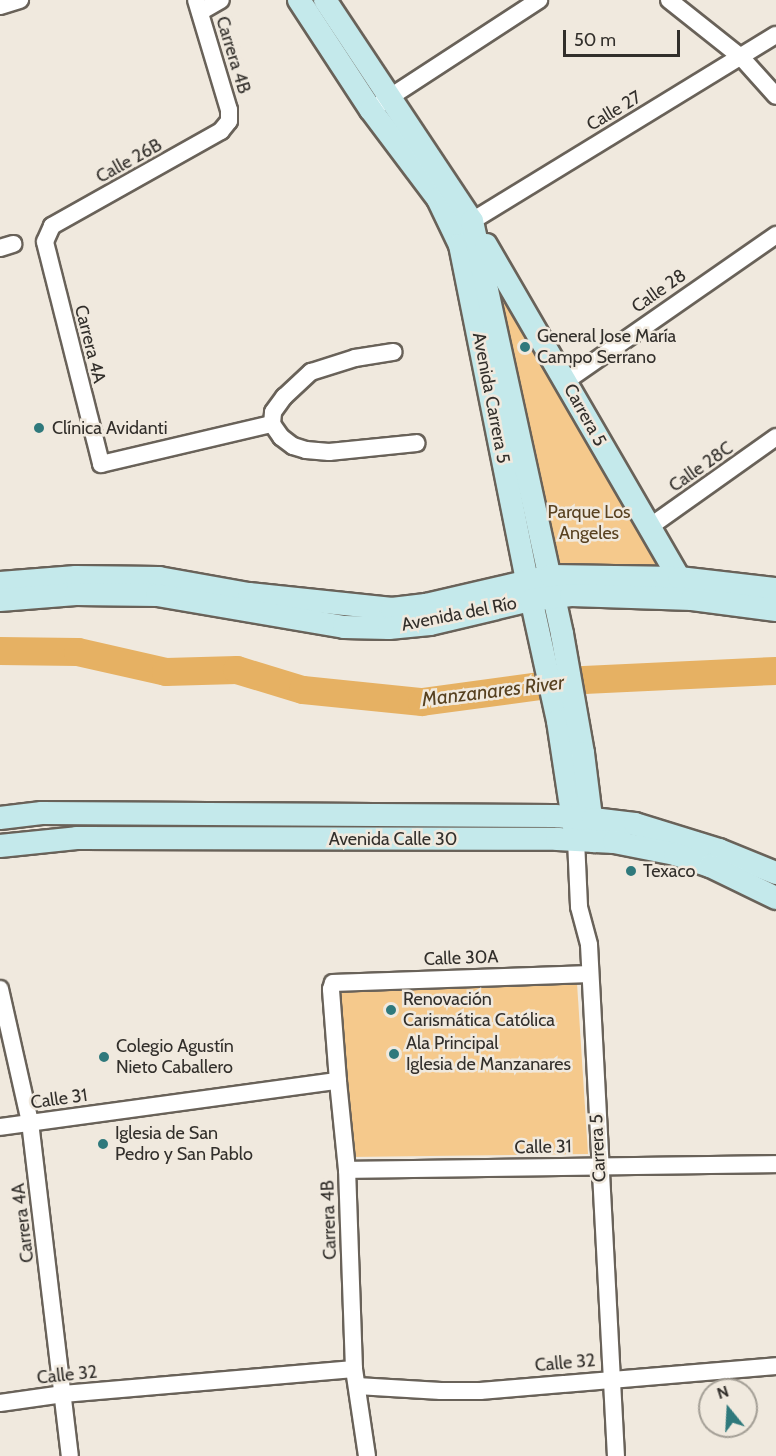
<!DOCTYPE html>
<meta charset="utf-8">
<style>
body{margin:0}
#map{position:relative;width:776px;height:1456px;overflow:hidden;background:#f0e9de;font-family:Cabin,sans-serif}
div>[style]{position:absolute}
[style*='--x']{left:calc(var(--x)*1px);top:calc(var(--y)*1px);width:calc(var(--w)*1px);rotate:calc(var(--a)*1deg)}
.green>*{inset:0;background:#f5c98c}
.river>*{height:28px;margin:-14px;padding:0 14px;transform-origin:14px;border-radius:14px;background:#e6b163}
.roads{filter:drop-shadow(2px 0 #696259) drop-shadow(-2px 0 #696259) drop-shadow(0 2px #696259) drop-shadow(0 -2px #696259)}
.street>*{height:16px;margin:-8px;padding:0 8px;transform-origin:8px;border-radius:8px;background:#fff}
.secondary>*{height:22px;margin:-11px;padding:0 11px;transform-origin:11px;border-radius:11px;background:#c4e9eb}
.dots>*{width:16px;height:16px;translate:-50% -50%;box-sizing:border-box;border:3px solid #f0e9de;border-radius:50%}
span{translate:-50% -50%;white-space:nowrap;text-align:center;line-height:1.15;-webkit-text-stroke:5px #f0e9de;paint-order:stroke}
.street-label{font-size:18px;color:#322f2b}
.poi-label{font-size:18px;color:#322f2b}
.left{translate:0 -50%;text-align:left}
.park-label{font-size:18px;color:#584120}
.water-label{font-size:20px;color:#574120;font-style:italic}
.north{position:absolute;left:698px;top:1378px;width:60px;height:60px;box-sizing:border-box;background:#f0e9de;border:2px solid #a49f96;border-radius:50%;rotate:342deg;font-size:16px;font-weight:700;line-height:24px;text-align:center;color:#322f2b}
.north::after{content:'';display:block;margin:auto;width:21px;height:27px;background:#2f797c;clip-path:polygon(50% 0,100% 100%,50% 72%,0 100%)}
.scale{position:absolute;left:563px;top:30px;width:117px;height:27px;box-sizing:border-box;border:3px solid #322f2b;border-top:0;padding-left:8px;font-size:18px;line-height:21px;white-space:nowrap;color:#322f2b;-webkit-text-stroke:4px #f0e9de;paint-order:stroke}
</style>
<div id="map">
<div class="green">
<div style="clip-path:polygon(493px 276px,666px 570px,553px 567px)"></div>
<div style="clip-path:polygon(565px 979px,577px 983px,588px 1154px,350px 1157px,339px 990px)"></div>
</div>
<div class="river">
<div style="--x:0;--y:651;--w:78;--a:0.7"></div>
<div style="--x:78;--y:652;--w:90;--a:12.8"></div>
<div style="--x:166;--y:672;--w:71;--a:-1.6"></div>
<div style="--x:237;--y:670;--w:69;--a:16.9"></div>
<div style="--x:303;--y:690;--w:120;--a:5.8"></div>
<div style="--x:422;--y:702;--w:163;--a:-7.7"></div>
<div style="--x:584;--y:680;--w:192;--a:-2.7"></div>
</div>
<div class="roads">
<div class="street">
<div style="--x:196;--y:0;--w:115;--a:73.3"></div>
<div style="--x:229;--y:110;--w:11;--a:90"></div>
<div style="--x:229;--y:121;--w:13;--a:129"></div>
<div style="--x:221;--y:131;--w:194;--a:150.7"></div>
<div style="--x:52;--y:226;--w:17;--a:114"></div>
<div style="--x:45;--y:242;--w:229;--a:75.8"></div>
<div style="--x:101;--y:464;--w:176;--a:-13.2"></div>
<div style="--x:272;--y:424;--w:16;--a:55"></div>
<div style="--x:281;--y:437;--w:15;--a:37"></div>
<div style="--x:293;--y:446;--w:14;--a:17"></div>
<div style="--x:306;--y:450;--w:23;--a:5"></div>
<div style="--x:329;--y:452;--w:88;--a:-5.8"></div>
<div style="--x:669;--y:0;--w:92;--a:38.4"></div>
<div style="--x:741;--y:57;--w:52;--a:48.1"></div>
<div style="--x:0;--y:6;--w:21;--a:-17"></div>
<div style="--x:200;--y:12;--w:24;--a:-30"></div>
<div style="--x:381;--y:103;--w:189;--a:-33.1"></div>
<div style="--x:472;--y:221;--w:356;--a:-31.5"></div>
<div style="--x:0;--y:248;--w:14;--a:-17"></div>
<div style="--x:566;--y:381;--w:256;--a:-34.8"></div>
<div style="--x:272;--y:424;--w:12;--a:-85"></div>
<div style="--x:273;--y:412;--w:19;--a:-54"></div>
<div style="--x:284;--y:397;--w:37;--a:-43"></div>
<div style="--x:311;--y:372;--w:46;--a:-17.7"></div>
<div style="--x:355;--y:358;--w:39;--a:-9"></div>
<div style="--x:648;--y:528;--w:157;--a:-35.4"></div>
<div style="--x:576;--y:840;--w:67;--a:87.4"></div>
<div style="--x:579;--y:907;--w:39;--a:75"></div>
<div style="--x:589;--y:945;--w:512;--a:86.98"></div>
<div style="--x:0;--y:989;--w:136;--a:77.3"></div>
<div style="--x:30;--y:1122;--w:336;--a:83.2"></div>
<div style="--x:0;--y:1127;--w:341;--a:-7.8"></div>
<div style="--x:347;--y:1170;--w:429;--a:-0.8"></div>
<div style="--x:357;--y:1386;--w:84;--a:3.4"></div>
<div style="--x:441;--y:1391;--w:39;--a:0"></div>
<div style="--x:480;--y:1391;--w:297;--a:-4.8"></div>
<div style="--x:0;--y:1403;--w:64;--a:-8.1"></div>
<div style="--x:63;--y:1394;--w:292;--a:-4.9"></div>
<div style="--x:367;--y:1456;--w:88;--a:-98.5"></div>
<div style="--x:354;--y:1369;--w:199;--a:-92"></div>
<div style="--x:347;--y:1170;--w:89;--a:-95.8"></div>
<div style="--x:338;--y:1081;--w:92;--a:-94.4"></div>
<div style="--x:331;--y:989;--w:6;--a:-72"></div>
<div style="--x:333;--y:983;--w:257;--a:-2"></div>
</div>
<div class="secondary">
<div style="--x:299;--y:0;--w:131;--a:56.8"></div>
<div style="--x:371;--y:110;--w:111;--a:53"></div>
<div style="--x:438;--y:199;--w:51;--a:64.4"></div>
<div style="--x:460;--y:245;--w:342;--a:78.7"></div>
<div style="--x:527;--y:580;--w:144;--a:77.6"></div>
<div style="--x:558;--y:721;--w:120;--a:81.4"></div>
<div style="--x:325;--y:0;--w:265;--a:56.4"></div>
<div style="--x:472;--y:221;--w:423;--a:77.7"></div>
<div style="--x:562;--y:634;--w:121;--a:80"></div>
<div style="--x:583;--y:753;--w:89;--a:82.9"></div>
<div style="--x:486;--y:245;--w:385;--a:59.9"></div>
<div style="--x:0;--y:583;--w:76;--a:-4.5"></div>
<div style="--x:76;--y:577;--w:83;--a:0.7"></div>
<div style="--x:159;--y:578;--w:91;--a:10.1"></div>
<div style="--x:249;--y:594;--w:144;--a:6"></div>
<div style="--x:392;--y:609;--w:34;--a:-7"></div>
<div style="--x:426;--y:605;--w:128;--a:-13.1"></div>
<div style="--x:551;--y:576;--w:128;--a:0.9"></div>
<div style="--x:679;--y:578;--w:98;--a:6.5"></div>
<div style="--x:0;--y:600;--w:76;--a:-4.5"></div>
<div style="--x:76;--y:594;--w:81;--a:0.7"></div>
<div style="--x:157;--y:595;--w:190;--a:9.7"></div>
<div style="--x:344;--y:627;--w:45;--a:1.3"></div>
<div style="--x:389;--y:628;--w:41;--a:-5.6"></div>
<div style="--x:430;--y:624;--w:104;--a:-13.4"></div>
<div style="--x:531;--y:600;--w:40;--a:-7.1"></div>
<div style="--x:571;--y:595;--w:121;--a:1.9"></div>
<div style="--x:692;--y:599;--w:85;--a:7.5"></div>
<div style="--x:0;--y:818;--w:42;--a:-6.8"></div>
<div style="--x:42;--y:813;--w:513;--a:0.34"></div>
<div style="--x:555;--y:816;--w:38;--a:5"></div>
<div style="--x:593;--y:819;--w:42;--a:6.8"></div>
<div style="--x:635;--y:824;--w:88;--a:17.2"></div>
<div style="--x:719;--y:850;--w:61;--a:22"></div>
<div style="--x:0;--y:846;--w:77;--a:-5.9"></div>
<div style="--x:77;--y:838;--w:480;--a:0.1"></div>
<div style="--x:557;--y:839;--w:57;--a:3"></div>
<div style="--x:614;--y:842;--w:62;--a:11.1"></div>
<div style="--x:675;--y:854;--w:37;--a:19"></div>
<div style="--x:710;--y:866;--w:73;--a:25.9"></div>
</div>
</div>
<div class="dots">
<div style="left:525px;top:347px;background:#2f797c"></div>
<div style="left:39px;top:428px;background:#2f797c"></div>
<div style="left:631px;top:871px;background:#2f797c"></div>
<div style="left:391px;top:1010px;background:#2f797c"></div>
<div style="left:394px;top:1054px;background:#2f797c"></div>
<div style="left:104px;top:1057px;background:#2f797c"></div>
<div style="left:103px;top:1144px;background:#2f797c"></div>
</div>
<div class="street-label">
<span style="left:233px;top:55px;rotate:73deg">Carrera 4B</span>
<span style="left:614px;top:111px;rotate:-31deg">Calle 27</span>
<span style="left:129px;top:161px;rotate:-29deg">Calle 26B</span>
<span style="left:659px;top:291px;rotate:-35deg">Calle 28</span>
<span style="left:90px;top:344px;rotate:76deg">Carrera 4A</span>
<span style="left:491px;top:398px;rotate:79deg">Avenida Carrera 5</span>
<span style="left:585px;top:415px;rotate:61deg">Carrera 5</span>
<span style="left:701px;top:467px;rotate:-35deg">Calle 28C</span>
<span style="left:459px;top:614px;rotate:-11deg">Avenida del Río</span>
<span style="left:393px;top:839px">Avenida Calle 30</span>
<span style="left:461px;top:958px;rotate:-2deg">Calle 30A</span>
<span style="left:59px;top:1099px;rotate:-8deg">Calle 31</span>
<span style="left:543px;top:1147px;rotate:-1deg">Calle 31</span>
<span style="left:598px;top:1148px;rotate:-93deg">Carrera 5</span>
<span style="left:329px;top:1220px;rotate:-92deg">Carrera 4B</span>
<span style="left:23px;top:1223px;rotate:-97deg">Carrera 4A</span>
<span style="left:565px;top:1363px;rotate:-5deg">Calle 32</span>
<span style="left:67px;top:1375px;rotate:-6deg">Calle 32</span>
</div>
<div class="poi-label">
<span class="left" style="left:537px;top:347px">General Jose María<br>Campo Serrano</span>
<span class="left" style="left:52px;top:428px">Clínica Avidanti</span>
<span class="left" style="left:643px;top:871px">Texaco</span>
<span class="left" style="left:403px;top:1010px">Renovación<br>Carismática Católica</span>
<span class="left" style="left:406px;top:1054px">Ala Principal<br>Iglesia de Manzanares</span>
<span class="left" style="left:116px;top:1057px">Colegio Agustín<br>Nieto Caballero</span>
<span class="left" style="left:115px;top:1144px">Iglesia de San<br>Pedro y San Pablo</span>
</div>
<div class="park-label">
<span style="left:589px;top:523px">Parque Los<br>Angeles</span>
</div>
<div class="water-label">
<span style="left:493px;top:691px;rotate:-7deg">Manzanares River</span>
</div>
<div class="north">N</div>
<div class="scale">50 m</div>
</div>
